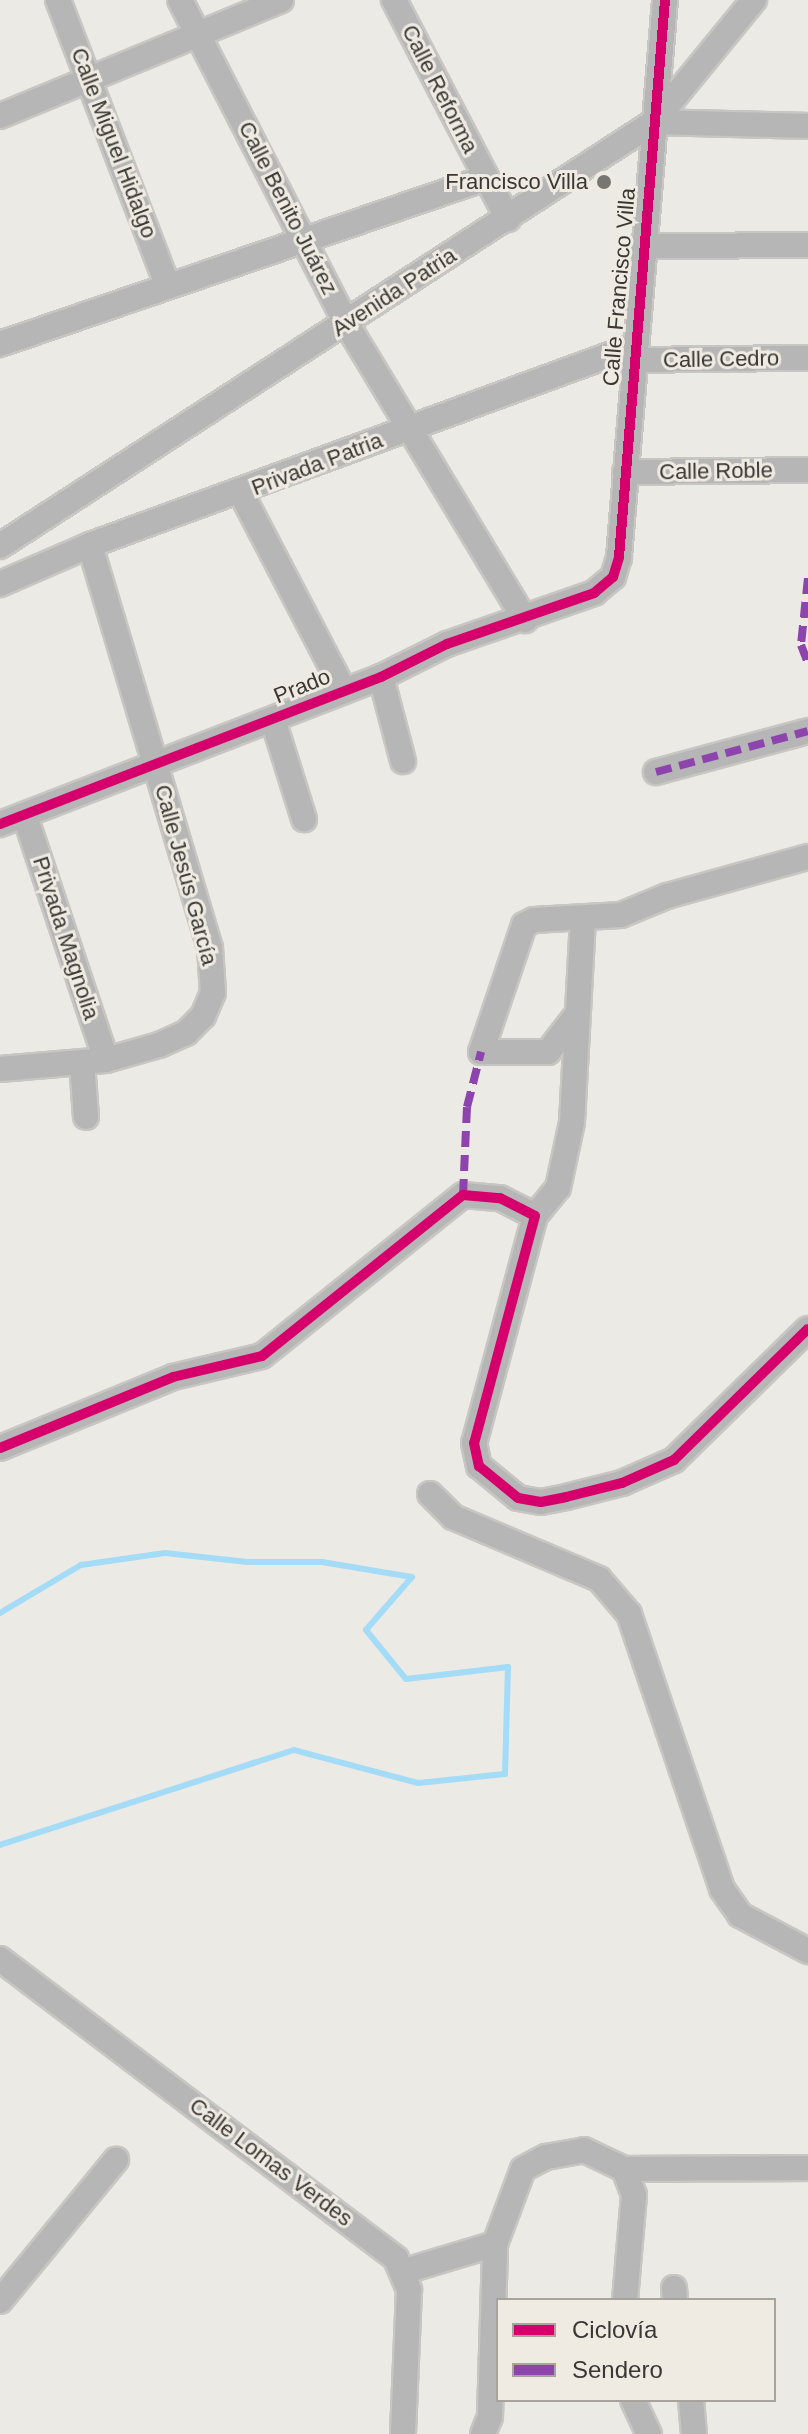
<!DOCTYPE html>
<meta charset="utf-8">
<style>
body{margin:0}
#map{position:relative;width:808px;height:2434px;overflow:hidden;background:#eceae5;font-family:Arial,sans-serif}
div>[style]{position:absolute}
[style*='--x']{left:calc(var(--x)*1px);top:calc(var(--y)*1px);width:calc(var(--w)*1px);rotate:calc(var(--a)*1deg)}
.stream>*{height:6px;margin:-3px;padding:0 3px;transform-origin:3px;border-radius:3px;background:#a4dbf7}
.roads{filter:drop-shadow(2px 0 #c8c6c3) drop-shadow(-2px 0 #c8c6c3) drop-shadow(0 2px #c8c6c3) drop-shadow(0 -2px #c8c6c3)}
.minor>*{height:24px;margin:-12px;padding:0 12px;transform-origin:12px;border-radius:12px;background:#b5b6b5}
.quiet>*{height:8px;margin-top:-4px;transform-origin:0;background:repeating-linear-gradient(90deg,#8e44ad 0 16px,transparent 0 24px)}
.cycleway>*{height:10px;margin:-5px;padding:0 5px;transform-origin:5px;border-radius:5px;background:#d6006c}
.dots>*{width:22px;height:22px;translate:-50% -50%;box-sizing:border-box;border:4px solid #efebe2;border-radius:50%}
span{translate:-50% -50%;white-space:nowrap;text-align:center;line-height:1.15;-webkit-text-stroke:6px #efebe2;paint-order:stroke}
.street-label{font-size:22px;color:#3a3835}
.poi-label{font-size:22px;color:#3a3835}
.right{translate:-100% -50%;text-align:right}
.legend{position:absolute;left:496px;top:2298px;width:280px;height:104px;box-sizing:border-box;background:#efebe2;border:2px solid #a7a39d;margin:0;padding:10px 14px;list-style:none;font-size:24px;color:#3a3835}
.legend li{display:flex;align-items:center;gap:16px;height:40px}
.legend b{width:40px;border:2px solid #a7a39d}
</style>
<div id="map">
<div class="stream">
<div style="--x:0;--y:1613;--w:94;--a:-30.7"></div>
<div style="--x:81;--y:1565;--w:85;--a:-8.1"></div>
<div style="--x:165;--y:1553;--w:83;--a:6.2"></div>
<div style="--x:248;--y:1562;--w:74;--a:0"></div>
<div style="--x:322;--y:1562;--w:91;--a:9.5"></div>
<div style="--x:412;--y:1577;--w:70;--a:131"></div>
<div style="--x:366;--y:1630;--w:63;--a:50.8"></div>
<div style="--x:406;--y:1679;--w:103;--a:-6.7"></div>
<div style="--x:508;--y:1667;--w:107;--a:91.6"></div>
<div style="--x:505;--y:1774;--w:87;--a:174.1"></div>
<div style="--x:418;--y:1783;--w:128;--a:-165.1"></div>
<div style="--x:294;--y:1750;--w:309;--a:162.1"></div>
</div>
<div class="roads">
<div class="minor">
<div style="--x:58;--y:0;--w:306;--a:69"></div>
<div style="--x:180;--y:0;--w:363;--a:62.8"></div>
<div style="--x:346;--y:323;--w:347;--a:58.9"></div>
<div style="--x:394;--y:0;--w:247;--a:62.5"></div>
<div style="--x:0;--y:116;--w:304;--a:-22.4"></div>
<div style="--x:654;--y:122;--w:154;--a:1.5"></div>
<div style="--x:642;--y:246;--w:166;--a:-0.3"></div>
<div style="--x:0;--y:344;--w:514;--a:-18.86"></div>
<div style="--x:633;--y:360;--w:175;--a:-0.7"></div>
<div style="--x:625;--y:472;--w:183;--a:-0.6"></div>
<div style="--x:241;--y:493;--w:223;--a:62.5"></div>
<div style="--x:0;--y:546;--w:779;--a:-32.96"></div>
<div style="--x:654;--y:122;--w:158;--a:-50.7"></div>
<div style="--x:0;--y:584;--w:98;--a:-23.4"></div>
<div style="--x:90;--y:545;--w:579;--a:-20.09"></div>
<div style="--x:381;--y:677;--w:87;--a:75.3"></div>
<div style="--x:273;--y:720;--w:104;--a:72.6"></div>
<div style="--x:656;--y:772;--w:157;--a:-15.1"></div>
<div style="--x:25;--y:816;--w:257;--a:71.6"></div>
<div style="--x:0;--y:824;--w:408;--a:-21.1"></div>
<div style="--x:381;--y:677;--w:74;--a:-26.6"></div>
<div style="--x:447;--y:644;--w:156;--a:-19.1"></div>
<div style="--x:594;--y:593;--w:25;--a:-40"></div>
<div style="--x:613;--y:577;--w:21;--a:-73"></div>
<div style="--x:619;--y:557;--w:559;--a:-85.28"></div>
<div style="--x:575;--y:1017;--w:44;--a:127.6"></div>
<div style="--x:548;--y:1052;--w:67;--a:180"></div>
<div style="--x:481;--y:1052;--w:134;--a:-71.3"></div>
<div style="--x:524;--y:925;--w:11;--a:-27"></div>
<div style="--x:534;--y:920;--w:87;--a:-3.3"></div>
<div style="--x:621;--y:915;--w:50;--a:-22.4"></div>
<div style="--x:667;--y:896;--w:146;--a:-15.5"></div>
<div style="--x:82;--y:1063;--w:54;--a:85.8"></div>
<div style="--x:0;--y:1069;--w:106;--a:-4.9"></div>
<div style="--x:106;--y:1060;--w:55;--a:-15.8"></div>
<div style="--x:159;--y:1045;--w:30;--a:-24"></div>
<div style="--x:186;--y:1033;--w:24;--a:-45"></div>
<div style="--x:203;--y:1016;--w:25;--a:-67"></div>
<div style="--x:213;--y:993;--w:45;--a:-93.8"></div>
<div style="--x:210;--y:948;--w:420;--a:-106.6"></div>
<div style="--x:535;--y:1216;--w:36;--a:-51"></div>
<div style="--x:558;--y:1188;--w:67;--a:-78"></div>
<div style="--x:572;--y:1122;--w:203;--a:-86.9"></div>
<div style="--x:0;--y:1448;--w:187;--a:-22.3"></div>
<div style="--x:173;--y:1377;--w:91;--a:-13.3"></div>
<div style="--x:262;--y:1356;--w:258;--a:-38.7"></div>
<div style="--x:463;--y:1195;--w:37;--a:5"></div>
<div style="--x:500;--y:1198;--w:39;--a:27"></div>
<div style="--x:535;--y:1216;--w:235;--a:105"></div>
<div style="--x:474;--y:1443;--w:24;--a:78"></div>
<div style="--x:479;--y:1466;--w:50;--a:39.4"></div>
<div style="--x:518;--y:1498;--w:23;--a:10"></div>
<div style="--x:541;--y:1502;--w:25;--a:-11"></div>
<div style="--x:566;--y:1497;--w:58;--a:-14"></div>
<div style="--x:622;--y:1483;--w:57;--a:-23.9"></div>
<div style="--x:674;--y:1460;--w:187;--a:-44.4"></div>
<div style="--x:430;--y:1494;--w:33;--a:45"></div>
<div style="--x:453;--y:1517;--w:159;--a:23"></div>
<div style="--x:599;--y:1579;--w:46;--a:49.4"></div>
<div style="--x:629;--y:1614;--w:290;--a:71.3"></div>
<div style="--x:722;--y:1889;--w:32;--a:55"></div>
<div style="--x:740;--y:1915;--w:77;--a:27.9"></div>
<div style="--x:0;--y:1959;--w:497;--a:37.1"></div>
<div style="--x:396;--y:2259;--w:34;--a:67"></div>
<div style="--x:409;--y:2290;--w:144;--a:92.4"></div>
<div style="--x:624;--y:2169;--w:184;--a:-0.3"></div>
<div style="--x:405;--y:2271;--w:94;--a:-16.7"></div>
<div style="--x:495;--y:2244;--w:80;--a:-69.5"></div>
<div style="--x:523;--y:2169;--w:26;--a:-28"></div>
<div style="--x:546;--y:2157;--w:39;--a:-10"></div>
<div style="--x:584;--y:2150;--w:44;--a:25.4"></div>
<div style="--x:624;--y:2169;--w:28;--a:69"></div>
<div style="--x:634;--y:2195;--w:105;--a:94.9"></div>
<div style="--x:674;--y:2288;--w:12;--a:85"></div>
<div style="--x:0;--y:2301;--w:183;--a:-50.6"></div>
<div style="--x:633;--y:2400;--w:38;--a:65"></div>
<div style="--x:691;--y:2400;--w:34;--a:85"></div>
<div style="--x:483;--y:2434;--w:18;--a:-68"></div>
<div style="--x:490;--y:2417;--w:173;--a:-88.3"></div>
</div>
</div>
<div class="quiet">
<div style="--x:808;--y:578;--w:67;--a:96"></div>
<div style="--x:801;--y:645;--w:19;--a:69"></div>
<div style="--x:656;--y:772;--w:157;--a:-15.1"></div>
<div style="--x:463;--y:1195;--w:88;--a:-87.4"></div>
<div style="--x:467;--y:1107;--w:57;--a:-75.7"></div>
</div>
<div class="cycleway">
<div style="--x:0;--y:824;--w:408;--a:-21.1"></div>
<div style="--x:381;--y:677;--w:74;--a:-26.6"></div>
<div style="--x:447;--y:644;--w:156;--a:-19.1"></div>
<div style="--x:594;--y:593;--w:25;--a:-40"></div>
<div style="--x:613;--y:577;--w:21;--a:-73"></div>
<div style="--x:619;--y:557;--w:559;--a:-85.28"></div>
<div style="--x:0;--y:1448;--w:187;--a:-22.3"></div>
<div style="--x:173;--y:1377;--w:91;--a:-13.3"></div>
<div style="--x:262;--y:1356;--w:258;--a:-38.7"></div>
<div style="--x:463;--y:1195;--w:37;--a:5"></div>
<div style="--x:500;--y:1198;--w:39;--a:27"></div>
<div style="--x:535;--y:1216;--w:235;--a:105"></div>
<div style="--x:474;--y:1443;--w:24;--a:78"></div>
<div style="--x:479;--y:1466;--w:50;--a:39.4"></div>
<div style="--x:518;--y:1498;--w:23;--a:10"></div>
<div style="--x:541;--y:1502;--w:25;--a:-11"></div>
<div style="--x:566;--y:1497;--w:58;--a:-14"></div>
<div style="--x:622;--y:1483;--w:57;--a:-23.9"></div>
<div style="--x:674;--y:1460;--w:187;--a:-44.4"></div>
</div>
<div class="dots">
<div style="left:604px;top:182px;background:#787673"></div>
</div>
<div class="street-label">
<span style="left:440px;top:89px;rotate:63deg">Calle Reforma</span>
<span style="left:114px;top:143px;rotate:69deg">Calle Miguel Hidalgo</span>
<span style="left:288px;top:208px;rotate:63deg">Calle Benito Juárez</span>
<span style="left:619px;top:287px;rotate:-85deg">Calle Francisco Villa</span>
<span style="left:394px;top:292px;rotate:-33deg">Avenida Patria</span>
<span style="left:721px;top:359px;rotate:-1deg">Calle Cedro</span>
<span style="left:317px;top:464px;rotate:-21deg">Privada Patria</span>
<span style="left:716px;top:471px;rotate:-1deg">Calle Roble</span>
<span style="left:302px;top:686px;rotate:-22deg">Prado</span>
<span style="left:186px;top:875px;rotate:75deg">Calle Jesús García</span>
<span style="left:66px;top:938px;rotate:72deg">Privada Magnolia</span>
<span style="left:271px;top:2162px;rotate:37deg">Calle Lomas Verdes</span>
</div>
<div class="poi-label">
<span class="right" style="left:588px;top:182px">Francisco Villa</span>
</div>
<ul class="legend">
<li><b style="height:10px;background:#d6006c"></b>Ciclovía</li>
<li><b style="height:10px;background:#8e44ad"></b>Sendero</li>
</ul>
</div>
